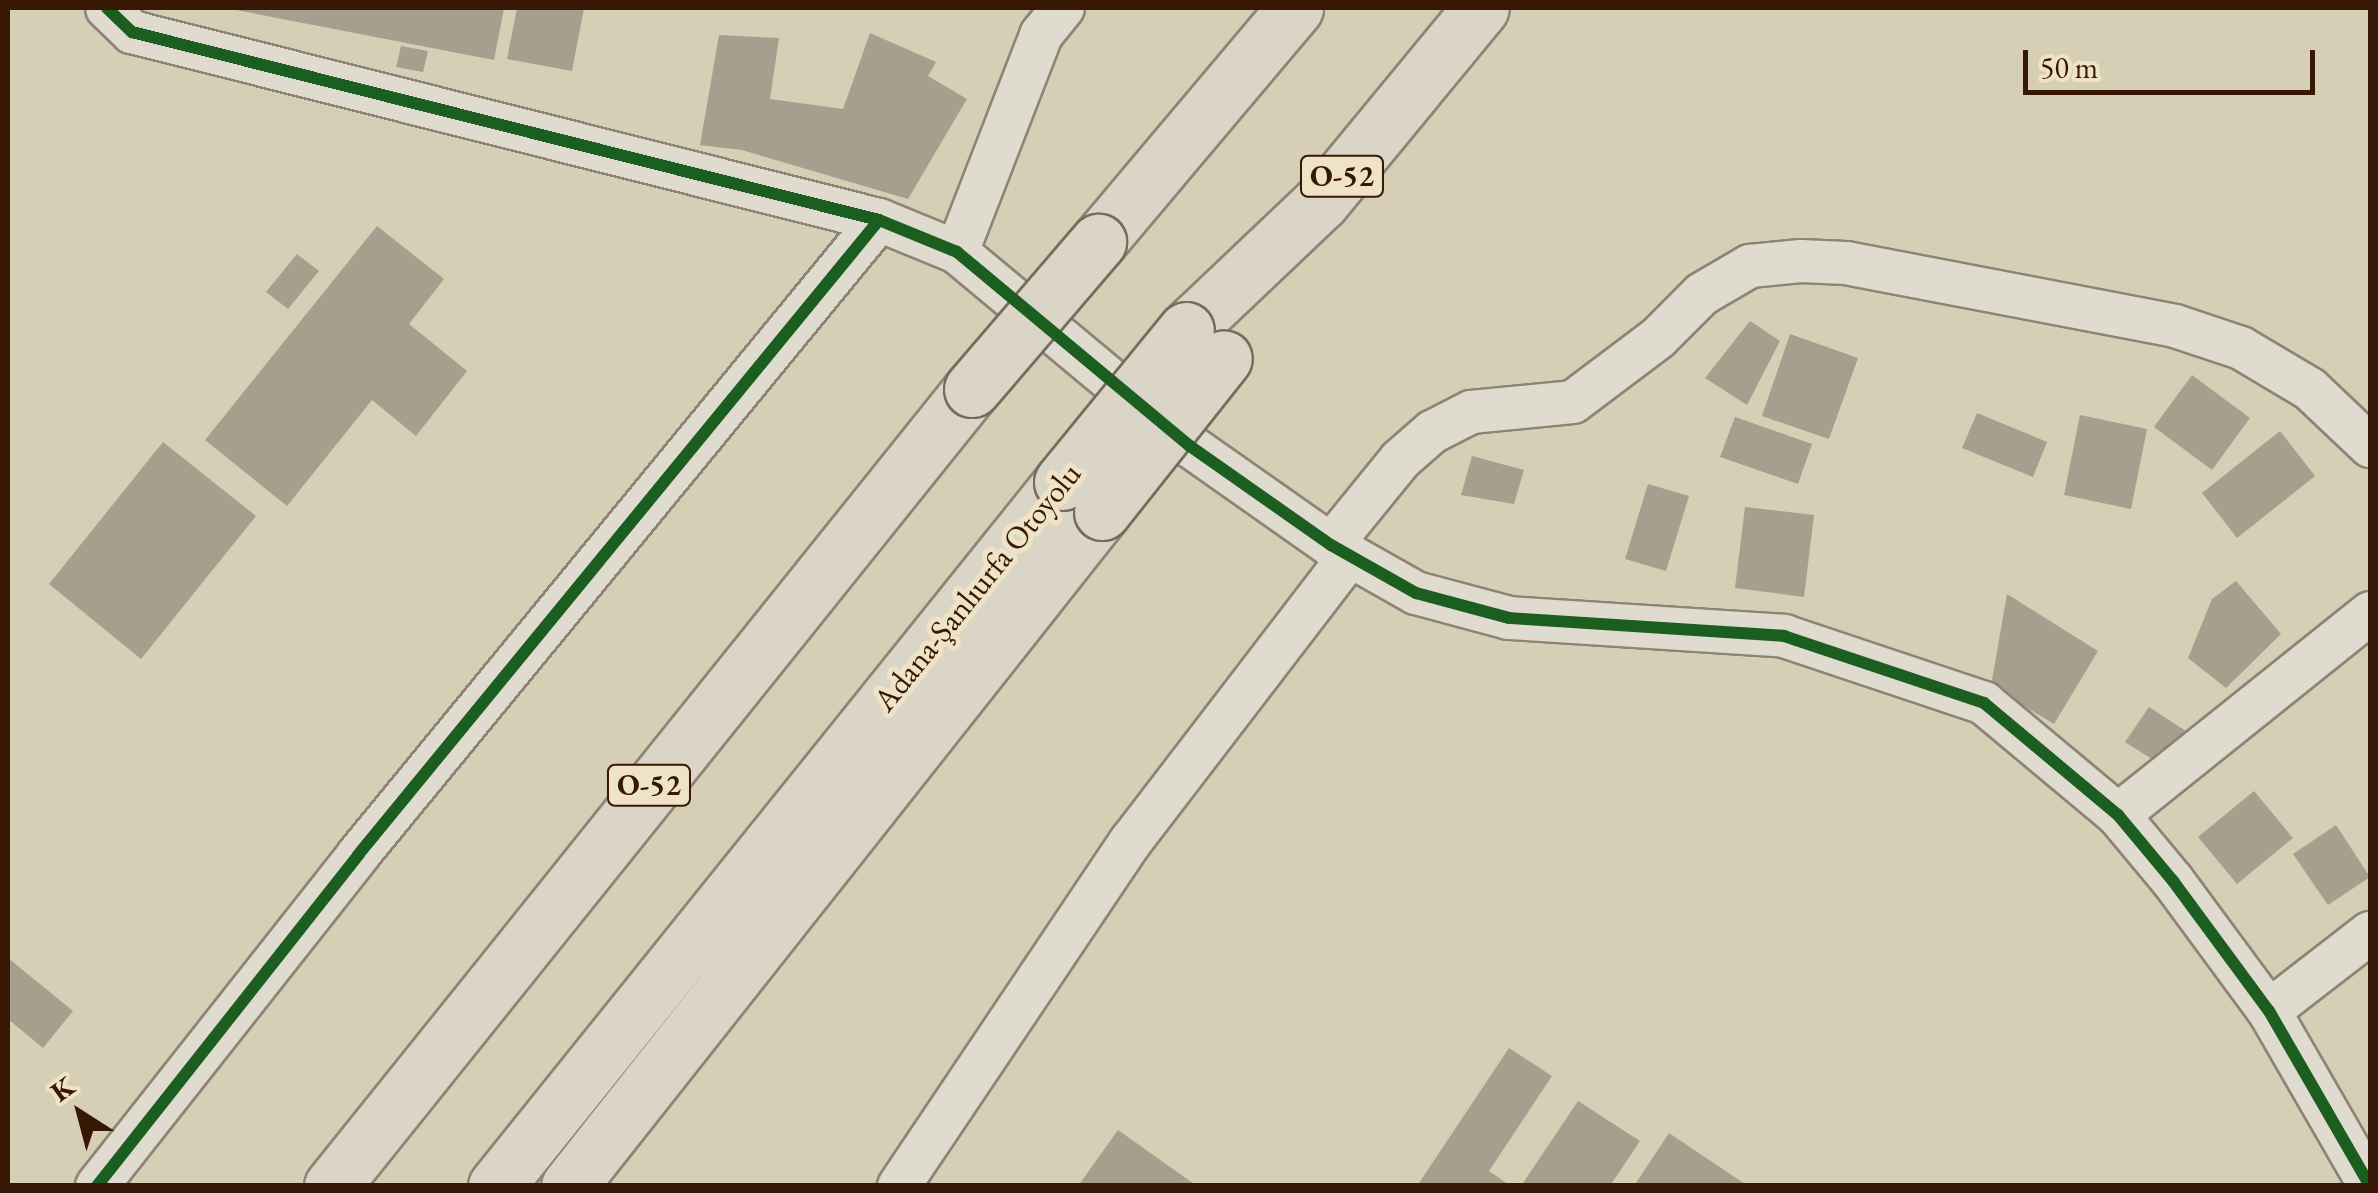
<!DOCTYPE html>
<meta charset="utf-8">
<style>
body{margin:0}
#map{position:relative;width:2378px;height:1193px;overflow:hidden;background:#d7ceb6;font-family:"EB Garamond",serif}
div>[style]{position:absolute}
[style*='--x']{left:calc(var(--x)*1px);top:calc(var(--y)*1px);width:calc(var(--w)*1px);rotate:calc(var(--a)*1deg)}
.building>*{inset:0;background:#a79e8d}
.roads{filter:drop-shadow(2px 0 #8d8475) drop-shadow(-2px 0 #8d8475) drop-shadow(0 2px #8d8475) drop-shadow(0 -2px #8d8475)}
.street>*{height:42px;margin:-21px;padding:0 21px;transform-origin:21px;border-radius:21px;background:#e0dbcf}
.highway>*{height:55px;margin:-27.5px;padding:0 27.5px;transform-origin:27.5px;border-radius:27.5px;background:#dad5c7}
.bridges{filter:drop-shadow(2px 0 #766c5d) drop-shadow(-2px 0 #766c5d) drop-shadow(0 2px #766c5d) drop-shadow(0 -2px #766c5d)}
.highway-bridge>*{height:55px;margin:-27.5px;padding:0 27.5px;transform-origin:27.5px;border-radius:27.5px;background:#dad5c7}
.cycleway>*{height:12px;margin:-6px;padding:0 6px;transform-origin:6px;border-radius:6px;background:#1b5e20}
span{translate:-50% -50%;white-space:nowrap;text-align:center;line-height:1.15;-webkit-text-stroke:10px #eee3c6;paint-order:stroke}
.shield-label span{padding:2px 8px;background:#eee3c6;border:2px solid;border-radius:8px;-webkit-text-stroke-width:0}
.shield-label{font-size:30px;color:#361805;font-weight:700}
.street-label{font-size:32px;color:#361805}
.frame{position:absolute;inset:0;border:10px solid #361805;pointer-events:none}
.north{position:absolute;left:30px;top:1063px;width:100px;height:100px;-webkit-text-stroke:8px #eee3c6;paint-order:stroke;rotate:324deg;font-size:28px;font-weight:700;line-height:40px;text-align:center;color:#361805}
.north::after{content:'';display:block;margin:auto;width:35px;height:45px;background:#361805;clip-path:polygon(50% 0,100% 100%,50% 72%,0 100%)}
.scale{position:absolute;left:2023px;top:50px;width:292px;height:45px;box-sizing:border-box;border:5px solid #361805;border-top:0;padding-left:12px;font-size:30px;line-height:35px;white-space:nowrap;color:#361805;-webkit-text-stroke:8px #eee3c6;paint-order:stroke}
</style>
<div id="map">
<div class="building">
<div style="clip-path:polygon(226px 8px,504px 8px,494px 60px)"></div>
<div style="clip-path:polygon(517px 8px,584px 8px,572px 71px,507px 59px)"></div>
<div style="clip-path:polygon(870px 33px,936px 62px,928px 76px,967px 99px,908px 199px,742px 150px,700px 145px,719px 35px,779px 38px,770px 99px,843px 109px)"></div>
<div style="clip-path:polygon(401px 46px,428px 51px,423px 72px,396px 67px)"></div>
<div style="clip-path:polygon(377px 226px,444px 279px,409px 324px,467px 371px,416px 436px,372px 400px,287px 506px,205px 440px)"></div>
<div style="clip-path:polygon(297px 254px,319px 271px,288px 309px,266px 292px)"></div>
<div style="clip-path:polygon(1750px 321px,1780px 341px,1747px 405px,1705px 378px)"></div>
<div style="clip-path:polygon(1790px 334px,1858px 358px,1829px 439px,1762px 416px)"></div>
<div style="clip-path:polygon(2192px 375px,2250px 418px,2212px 470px,2154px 427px)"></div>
<div style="clip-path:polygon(1977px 413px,2047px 442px,2033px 477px,1962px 448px)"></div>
<div style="clip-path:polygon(2080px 415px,2147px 429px,2131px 509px,2064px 495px)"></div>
<div style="clip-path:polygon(1735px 417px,1812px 444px,1798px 484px,1720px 457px)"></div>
<div style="clip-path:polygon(2280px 431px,2315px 476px,2237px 538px,2202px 493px)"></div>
<div style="clip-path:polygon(163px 442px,256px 516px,141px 659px,49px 584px)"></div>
<div style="clip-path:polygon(1472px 456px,1524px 470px,1514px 504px,1461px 495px)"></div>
<div style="clip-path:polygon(1648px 484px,1689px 496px,1666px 571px,1625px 559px)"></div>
<div style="clip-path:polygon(1745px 507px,1814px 515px,1804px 597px,1735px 588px)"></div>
<div style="clip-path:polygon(2236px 581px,2281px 634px,2226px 688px,2188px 658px,2212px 599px)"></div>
<div style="clip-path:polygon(2007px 594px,2098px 651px,2054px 724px,1991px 686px)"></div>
<div style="clip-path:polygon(2149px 707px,2189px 733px,2166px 768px,2125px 742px)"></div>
<div style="clip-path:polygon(2254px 791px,2293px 838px,2237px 884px,2198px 837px)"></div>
<div style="clip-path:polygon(2336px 825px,2370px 877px,2328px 905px,2293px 854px)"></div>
<div style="clip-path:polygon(8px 958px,73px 1011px,43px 1048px,8px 1019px)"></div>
<div style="clip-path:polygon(1509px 1048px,1552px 1076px,1489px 1171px,1511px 1186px,1417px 1186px)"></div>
<div style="clip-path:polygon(1578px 1101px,1640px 1141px,1610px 1186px,1521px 1186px)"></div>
<div style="clip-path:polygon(1118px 1130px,1197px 1186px,1078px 1186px)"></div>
<div style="clip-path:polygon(1669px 1133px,1748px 1186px,1634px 1186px)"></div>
</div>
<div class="roads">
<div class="street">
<div style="--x:107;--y:8;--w:35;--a:44"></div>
<div style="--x:132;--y:32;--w:770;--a:14.13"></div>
<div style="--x:879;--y:220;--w:84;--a:22.3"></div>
<div style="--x:957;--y:252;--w:303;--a:39.8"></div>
<div style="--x:1190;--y:446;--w:172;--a:35.1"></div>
<div style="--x:1331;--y:545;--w:98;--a:29.5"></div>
<div style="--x:1416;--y:593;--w:96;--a:15"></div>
<div style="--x:1509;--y:618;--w:276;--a:3.7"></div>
<div style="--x:1784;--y:636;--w:211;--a:18.5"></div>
<div style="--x:1984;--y:703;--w:175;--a:39.9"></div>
<div style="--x:2118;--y:815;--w:86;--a:50.2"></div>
<div style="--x:2173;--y:881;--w:162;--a:53.6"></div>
<div style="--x:2269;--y:1011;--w:202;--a:60"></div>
<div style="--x:957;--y:252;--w:233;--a:-68.8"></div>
<div style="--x:1041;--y:35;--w:35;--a:-51"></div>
<div style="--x:1331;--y:545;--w:109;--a:-50.9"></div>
<div style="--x:1400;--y:460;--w:43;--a:-41.2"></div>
<div style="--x:1432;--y:432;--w:44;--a:-27.1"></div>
<div style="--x:1471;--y:412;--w:102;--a:-5.6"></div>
<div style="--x:1573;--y:402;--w:106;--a:-37"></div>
<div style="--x:1658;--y:338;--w:62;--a:-45"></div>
<div style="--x:1702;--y:294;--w:56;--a:-30.3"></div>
<div style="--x:1750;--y:266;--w:51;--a:-5.6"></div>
<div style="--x:1801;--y:261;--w:45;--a:2.5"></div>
<div style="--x:1846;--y:263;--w:335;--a:10.8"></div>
<div style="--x:2175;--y:326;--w:70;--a:18.4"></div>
<div style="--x:2241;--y:348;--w:80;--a:30.7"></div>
<div style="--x:2310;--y:389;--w:83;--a:43.5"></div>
<div style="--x:2118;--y:815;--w:323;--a:-38.7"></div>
<div style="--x:2269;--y:1011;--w:128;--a:-37.7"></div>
<div style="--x:97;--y:1186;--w:422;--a:-51.7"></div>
<div style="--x:358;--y:855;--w:821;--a:-50.63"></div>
<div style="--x:899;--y:1186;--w:416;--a:-56.1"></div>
<div style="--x:1131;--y:841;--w:359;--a:-52.5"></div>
</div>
<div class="highway">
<div style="--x:1098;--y:242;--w:306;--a:-49.9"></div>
<div style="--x:1186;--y:330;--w:186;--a:-43.5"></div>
<div style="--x:1321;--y:202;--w:251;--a:-50.5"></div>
<div style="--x:332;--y:1186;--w:1022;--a:-51.24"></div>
<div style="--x:496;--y:1186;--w:903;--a:-51.2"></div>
<div style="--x:569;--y:1186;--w:859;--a:-51.66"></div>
</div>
</div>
<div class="bridges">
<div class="highway-bridge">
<div style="--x:972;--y:389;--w:194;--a:-49.4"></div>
<div style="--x:1062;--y:482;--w:196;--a:-50.8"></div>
<div style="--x:1102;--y:512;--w:196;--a:-51.6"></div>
</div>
</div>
<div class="cycleway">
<div style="--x:107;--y:8;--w:35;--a:44"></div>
<div style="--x:132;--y:32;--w:770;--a:14.13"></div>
<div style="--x:879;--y:220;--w:84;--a:22.3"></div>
<div style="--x:957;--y:252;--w:303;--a:39.8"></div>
<div style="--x:1190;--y:446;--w:172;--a:35.1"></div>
<div style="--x:1331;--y:545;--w:98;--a:29.5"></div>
<div style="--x:1416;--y:593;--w:96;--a:15"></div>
<div style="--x:1509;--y:618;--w:276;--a:3.7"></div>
<div style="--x:1784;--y:636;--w:211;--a:18.5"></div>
<div style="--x:1984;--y:703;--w:175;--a:39.9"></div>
<div style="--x:2118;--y:815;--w:86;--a:50.2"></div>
<div style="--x:2173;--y:881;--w:162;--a:53.6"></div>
<div style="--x:2269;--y:1011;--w:202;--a:60"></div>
<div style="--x:97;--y:1186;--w:422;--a:-51.7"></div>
<div style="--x:358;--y:855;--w:821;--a:-50.63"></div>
</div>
<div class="shield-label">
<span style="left:1342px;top:176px">O-52</span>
<span style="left:649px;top:785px">O-52</span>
</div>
<div class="street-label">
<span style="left:977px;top:587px;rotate:-51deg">Adana-Şanlıurfa Otoyolu</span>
</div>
<div class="frame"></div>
<div class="north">K</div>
<div class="scale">50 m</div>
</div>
